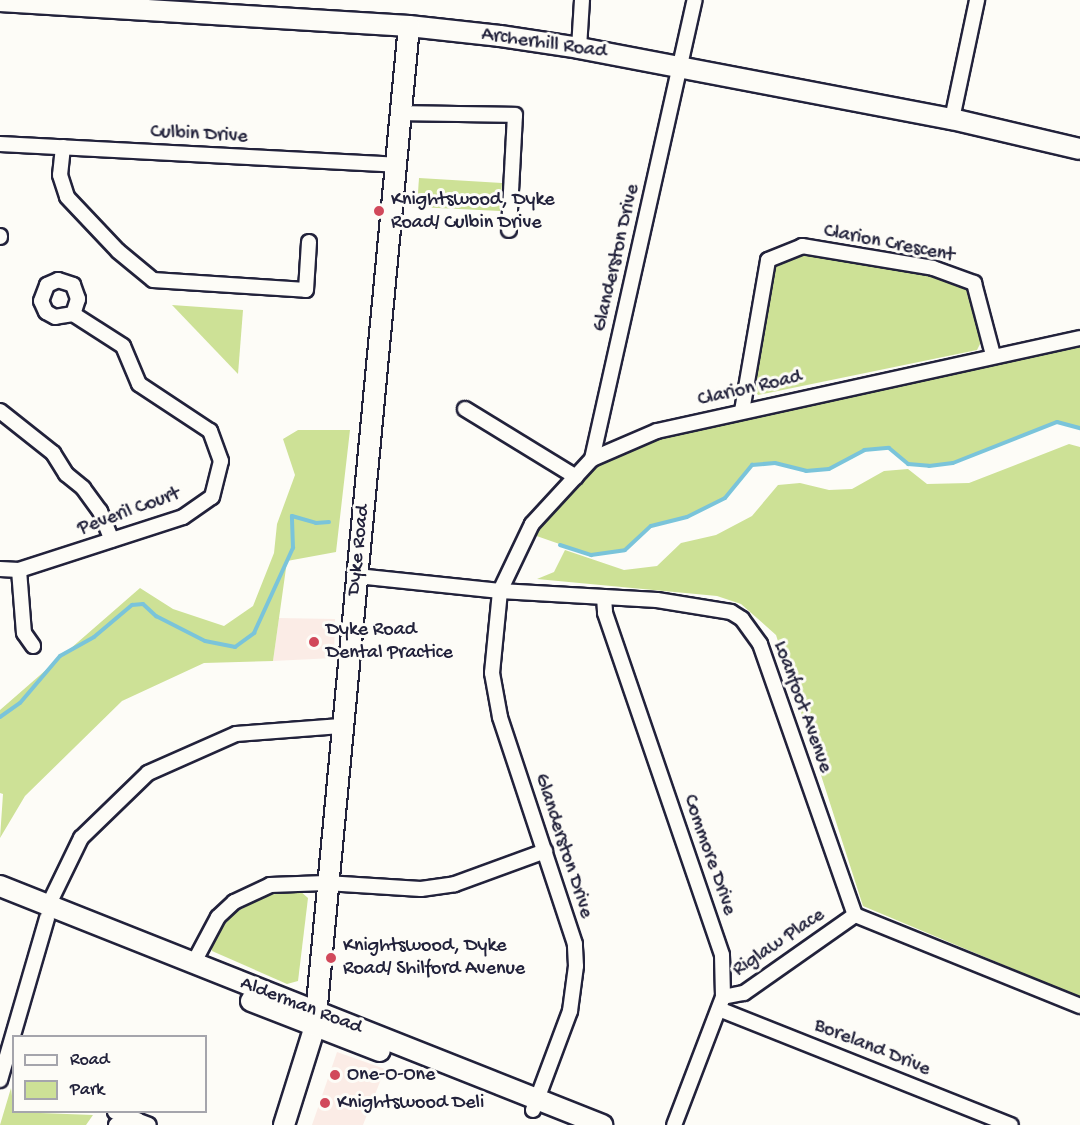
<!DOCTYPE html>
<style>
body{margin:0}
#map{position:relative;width:1080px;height:1125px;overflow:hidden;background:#fdfcf7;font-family:"Gochi Hand",sans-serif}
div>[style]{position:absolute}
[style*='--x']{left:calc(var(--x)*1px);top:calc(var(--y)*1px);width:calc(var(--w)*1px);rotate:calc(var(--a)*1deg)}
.built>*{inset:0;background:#fbece6}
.green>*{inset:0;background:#cde196}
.stream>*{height:4px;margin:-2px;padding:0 2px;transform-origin:2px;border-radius:2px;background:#7ac4da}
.roads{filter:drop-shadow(2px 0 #22223b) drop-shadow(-2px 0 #22223b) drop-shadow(0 2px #22223b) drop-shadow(0 -2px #22223b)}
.street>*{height:14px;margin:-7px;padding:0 7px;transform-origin:7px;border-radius:7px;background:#fdfcf7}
.secondary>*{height:20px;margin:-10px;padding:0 10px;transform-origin:10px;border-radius:10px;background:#fdfcf7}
.dots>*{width:16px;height:16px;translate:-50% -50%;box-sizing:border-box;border:3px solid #fdfcf7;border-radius:50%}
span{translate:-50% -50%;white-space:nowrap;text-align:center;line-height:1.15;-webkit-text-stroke:6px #fdfcf7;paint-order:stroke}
.street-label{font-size:20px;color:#22223b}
.poi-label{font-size:20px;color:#22223b}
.left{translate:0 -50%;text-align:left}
.legend{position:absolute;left:12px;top:1035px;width:195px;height:78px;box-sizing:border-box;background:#fdfcf7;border:2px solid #a5a5ac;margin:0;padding:8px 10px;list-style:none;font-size:18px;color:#22223b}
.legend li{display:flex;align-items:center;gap:12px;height:30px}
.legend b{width:30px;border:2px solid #a5a5ac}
</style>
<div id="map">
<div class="built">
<div style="clip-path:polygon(279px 618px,335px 619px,334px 658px,273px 661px)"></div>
<div style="clip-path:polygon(337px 1052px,385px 1069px,363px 1125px,312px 1125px)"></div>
</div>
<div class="green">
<div style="clip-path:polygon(419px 178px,502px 183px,500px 211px,417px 207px)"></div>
<div style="clip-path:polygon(800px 249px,943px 278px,969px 291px,983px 338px,977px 350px,758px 395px,752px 386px,777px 260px)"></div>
<div style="clip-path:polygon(172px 305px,243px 310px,238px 374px)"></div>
<div style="clip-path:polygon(1080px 338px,1080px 428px,1057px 422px,953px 463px,929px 466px,908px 464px,889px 448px,864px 450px,829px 469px,806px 471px,775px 463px,752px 465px,725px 498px,687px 517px,651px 526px,625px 550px,591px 555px,528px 533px,592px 459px,657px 431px)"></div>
<div style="clip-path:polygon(298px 430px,350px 430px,336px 552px,287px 561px,273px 661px,204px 663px,122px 701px,25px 796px,0 838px,3px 794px,0 793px,0 710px,140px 588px,173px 609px,224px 626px,253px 606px,274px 553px,277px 524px,295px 475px,283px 439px)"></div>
<div style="clip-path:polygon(1069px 444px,1080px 447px,1080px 997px,863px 906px,776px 635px,741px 604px,717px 596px,537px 579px,554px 572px,565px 550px,624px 570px,657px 566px,681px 543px,716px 535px,752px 516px,778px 485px,800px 483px,829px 490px,852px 489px,884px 471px,908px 469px,927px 484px,969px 483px)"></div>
<div style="clip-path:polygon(300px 891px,308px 898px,298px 981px,287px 984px,212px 951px,212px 938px,236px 912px,267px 895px)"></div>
<div style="clip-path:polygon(11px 1088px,14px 1112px,93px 1115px,86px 1125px,0 1125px)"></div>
</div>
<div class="stream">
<div style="--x:560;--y:545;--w:33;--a:18"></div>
<div style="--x:591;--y:555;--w:34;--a:-8"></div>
<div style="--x:625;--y:550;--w:35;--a:-43"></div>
<div style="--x:651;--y:526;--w:37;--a:-14"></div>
<div style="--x:687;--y:517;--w:42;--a:-26.6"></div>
<div style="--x:725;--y:498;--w:43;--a:-50.7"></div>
<div style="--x:752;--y:465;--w:23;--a:-5"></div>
<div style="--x:775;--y:463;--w:32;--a:14"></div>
<div style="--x:806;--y:471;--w:23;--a:-5"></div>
<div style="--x:829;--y:469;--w:40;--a:-28"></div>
<div style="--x:864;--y:450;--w:25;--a:-5"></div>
<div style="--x:889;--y:448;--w:25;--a:40"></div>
<div style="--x:908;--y:464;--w:21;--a:5"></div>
<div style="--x:929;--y:466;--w:24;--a:-7"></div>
<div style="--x:953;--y:463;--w:112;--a:-21.5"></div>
<div style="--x:1057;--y:422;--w:24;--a:15"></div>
<div style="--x:0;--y:717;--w:24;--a:-35"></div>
<div style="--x:20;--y:703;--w:62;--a:-49.6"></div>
<div style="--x:60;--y:656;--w:39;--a:-29"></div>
<div style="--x:94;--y:637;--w:50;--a:-40.1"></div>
<div style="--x:132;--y:605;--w:11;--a:-5"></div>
<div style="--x:143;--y:604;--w:18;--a:43"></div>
<div style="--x:156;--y:616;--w:55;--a:27"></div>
<div style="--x:205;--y:641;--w:31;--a:11"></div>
<div style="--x:235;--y:647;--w:24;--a:-36"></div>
<div style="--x:254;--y:633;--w:94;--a:-65.4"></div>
<div style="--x:293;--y:548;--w:32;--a:-92"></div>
<div style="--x:292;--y:516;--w:25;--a:16"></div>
<div style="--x:316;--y:523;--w:13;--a:-4"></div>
</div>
<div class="roads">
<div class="street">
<div style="--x:579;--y:48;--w:48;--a:-86.4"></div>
<div style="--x:402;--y:113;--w:113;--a:1"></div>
<div style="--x:515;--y:115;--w:115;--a:93"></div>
<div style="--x:952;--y:119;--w:122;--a:-78.1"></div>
<div style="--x:0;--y:144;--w:397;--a:3"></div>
<div style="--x:63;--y:147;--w:28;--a:96"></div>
<div style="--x:60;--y:175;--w:23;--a:72"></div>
<div style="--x:67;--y:197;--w:74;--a:46.6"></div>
<div style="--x:118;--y:251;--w:45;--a:39.6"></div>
<div style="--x:153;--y:280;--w:153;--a:3.7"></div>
<div style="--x:306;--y:290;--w:48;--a:-86.4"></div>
<div style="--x:0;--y:236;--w:1;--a:90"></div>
<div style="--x:465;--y:409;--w:130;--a:31.5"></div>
<div style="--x:0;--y:411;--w:68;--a:38.4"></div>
<div style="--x:53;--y:453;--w:25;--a:58"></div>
<div style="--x:66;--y:474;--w:22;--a:39"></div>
<div style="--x:83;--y:488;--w:29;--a:54"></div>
<div style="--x:100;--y:511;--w:31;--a:68"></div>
<div style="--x:742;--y:411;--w:153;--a:-80.2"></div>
<div style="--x:768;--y:260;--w:37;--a:-22"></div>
<div style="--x:802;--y:246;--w:133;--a:9.5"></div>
<div style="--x:933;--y:268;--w:44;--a:20.1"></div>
<div style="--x:974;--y:283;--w:74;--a:75.2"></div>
<div style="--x:592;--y:459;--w:470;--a:-77.4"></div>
<div style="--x:0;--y:569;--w:19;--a:3"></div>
<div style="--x:19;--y:570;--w:172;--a:-17.9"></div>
<div style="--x:183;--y:517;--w:35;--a:-35"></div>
<div style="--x:212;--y:497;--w:37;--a:-76"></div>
<div style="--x:221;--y:461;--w:32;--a:-110"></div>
<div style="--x:210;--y:431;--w:85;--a:-146.5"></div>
<div style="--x:139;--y:384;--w:41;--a:-112.8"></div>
<div style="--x:123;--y:346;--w:59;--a:-147.4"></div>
<div style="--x:73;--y:314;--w:18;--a:171"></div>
<div style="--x:55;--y:317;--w:10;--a:-151"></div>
<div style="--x:46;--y:312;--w:12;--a:-114"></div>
<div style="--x:41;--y:301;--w:17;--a:-69"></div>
<div style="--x:47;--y:285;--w:12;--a:-24"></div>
<div style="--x:58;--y:280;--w:16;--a:18"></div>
<div style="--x:73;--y:285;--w:15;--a:70"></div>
<div style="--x:78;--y:299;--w:16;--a:108"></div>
<div style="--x:19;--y:570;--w:63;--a:85.5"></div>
<div style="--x:24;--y:633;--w:16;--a:55"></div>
<div style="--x:357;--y:576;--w:144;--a:6"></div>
<div style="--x:500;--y:591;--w:157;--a:3.3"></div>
<div style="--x:657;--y:600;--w:75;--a:9.2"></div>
<div style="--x:731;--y:612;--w:13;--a:32"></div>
<div style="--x:742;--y:619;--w:31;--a:54"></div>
<div style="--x:760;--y:644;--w:287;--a:70.7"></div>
<div style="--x:855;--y:915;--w:243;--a:22"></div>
<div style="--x:604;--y:597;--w:16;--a:86"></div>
<div style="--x:605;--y:613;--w:361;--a:71.1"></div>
<div style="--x:722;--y:955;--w:42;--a:88.6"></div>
<div style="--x:723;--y:997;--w:137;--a:110.9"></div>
<div style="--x:48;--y:906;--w:76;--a:-64.1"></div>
<div style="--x:81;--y:838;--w:93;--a:-44.1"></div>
<div style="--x:148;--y:773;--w:96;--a:-23.9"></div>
<div style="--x:236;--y:734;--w:105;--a:-4.4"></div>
<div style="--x:193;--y:964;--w:53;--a:-62"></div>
<div style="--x:218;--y:917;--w:22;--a:-43"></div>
<div style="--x:234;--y:902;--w:40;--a:-25"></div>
<div style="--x:270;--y:885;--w:56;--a:-2"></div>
<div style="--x:326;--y:883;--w:95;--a:3.6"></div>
<div style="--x:421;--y:889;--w:34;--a:-8"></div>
<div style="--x:455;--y:884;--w:96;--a:-20.1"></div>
<div style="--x:723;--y:997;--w:21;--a:-11"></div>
<div style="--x:744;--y:993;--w:136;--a:-35.1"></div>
<div style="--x:719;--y:1009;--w:314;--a:21.7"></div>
<div style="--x:0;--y:1080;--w:169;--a:-73.8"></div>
<div style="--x:533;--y:1110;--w:106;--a:-69.5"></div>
<div style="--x:570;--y:1011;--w:45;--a:-82.4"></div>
<div style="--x:576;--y:966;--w:22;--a:-93"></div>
<div style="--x:575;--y:944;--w:239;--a:-108.3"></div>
<div style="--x:500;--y:717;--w:45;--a:-100.3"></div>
<div style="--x:492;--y:673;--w:82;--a:-84.4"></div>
<div style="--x:500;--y:591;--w:74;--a:-64.5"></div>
<div style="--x:532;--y:524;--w:88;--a:-47.3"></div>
<div style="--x:592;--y:459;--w:71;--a:-23.3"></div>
<div style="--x:657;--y:431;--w:433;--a:-12.4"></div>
<div style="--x:115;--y:1112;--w:36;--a:21"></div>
<div style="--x:116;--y:1125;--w:22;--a:-13"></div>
</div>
<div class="secondary">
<div style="--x:0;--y:1;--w:410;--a:3.5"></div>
<div style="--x:409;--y:26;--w:92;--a:6.3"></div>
<div style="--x:500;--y:36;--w:80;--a:8.6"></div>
<div style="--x:579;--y:48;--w:380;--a:10.8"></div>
<div style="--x:952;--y:119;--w:131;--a:13.2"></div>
<div style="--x:0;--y:886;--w:648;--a:21.65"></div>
<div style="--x:251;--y:1001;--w:138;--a:21.2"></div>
<div style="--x:284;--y:1125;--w:104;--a:-72.6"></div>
<div style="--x:315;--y:1026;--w:1004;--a:-84.63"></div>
</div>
</div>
<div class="dots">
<div style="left:379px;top:211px;background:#d1495b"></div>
<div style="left:314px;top:642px;background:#d1495b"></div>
<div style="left:331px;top:958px;background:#d1495b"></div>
<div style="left:335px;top:1075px;background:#d1495b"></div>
<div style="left:325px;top:1103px;background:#d1495b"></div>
</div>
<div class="street-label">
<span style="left:544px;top:44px;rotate:8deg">Archerhill Road</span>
<span style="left:199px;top:135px;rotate:3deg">Culbin Drive</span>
<span style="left:889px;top:244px;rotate:11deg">Clarion Crescent</span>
<span style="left:617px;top:258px;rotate:-77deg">Glanderston Drive</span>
<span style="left:750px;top:389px;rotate:-13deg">Clarion Road</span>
<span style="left:129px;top:512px;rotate:-20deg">Peveril Court</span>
<span style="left:359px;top:550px;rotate:-84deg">Dyke Road</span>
<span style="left:802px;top:707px;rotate:70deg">Loanfoot Avenue</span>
<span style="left:563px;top:846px;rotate:72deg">Glanderston Drive</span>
<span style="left:709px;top:855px;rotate:71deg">Commore Drive</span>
<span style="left:779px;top:943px;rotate:-34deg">Riglaw Place</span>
<span style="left:301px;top:1006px;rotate:21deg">Alderman Road</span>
<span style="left:872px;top:1048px;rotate:22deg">Boreland Drive</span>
</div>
<div class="poi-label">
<span class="left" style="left:391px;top:212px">Knightswood, Dyke<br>Road/ Culbin Drive</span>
<span class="left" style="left:326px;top:642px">Dyke Road<br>Dental Practice</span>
<span class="left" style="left:343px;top:958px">Knightswood, Dyke<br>Road/ Shilford Avenue</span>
<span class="left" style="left:347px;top:1075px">One-O-One</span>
<span class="left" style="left:337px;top:1103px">Knightswood Deli</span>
</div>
<ul class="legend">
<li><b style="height:8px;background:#fdfcf7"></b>Road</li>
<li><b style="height:16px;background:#cde196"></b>Park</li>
</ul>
</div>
